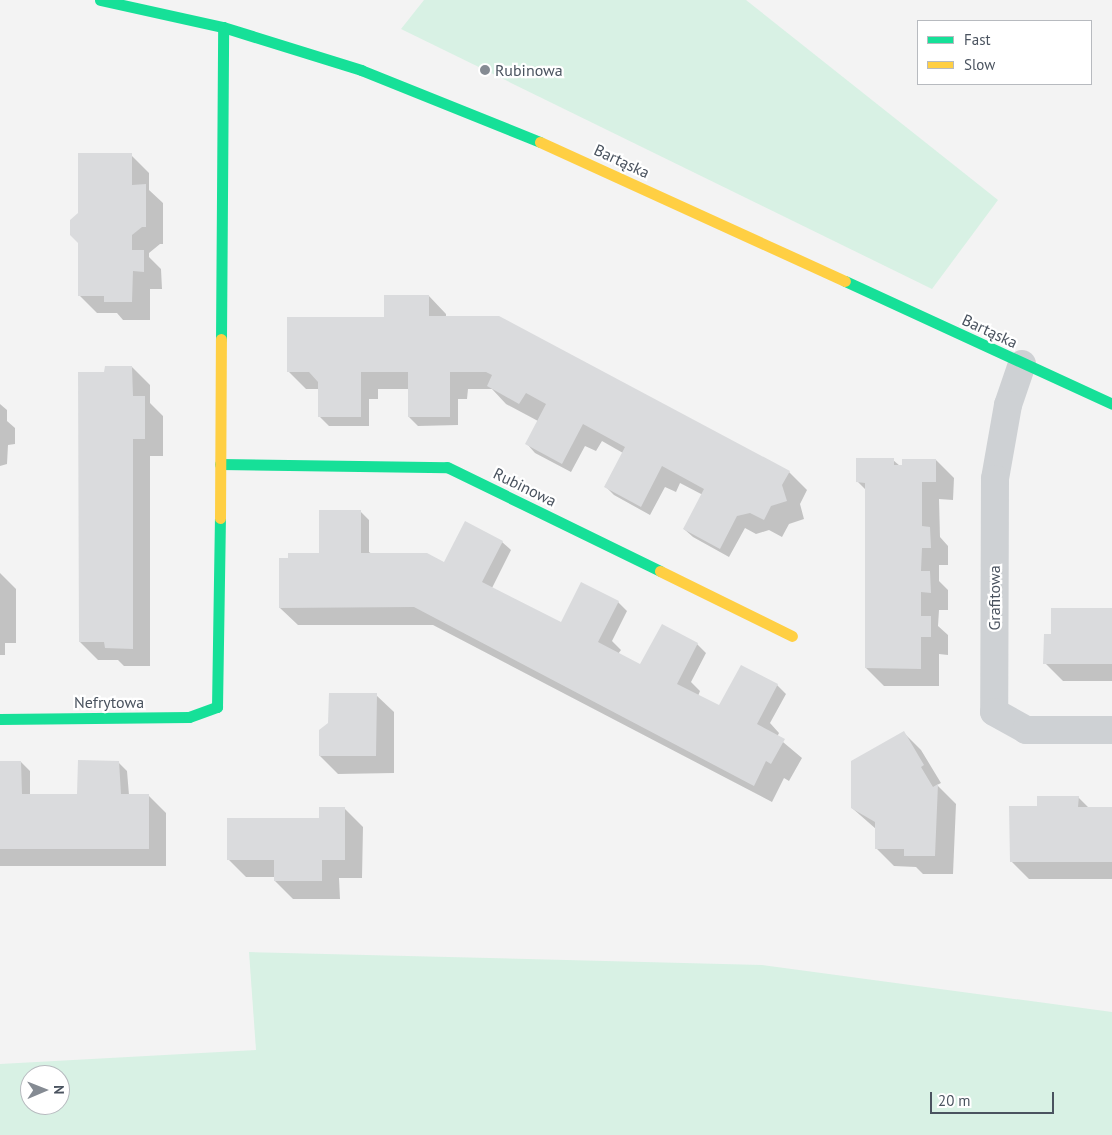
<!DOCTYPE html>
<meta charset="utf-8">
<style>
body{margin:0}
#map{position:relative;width:1112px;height:1135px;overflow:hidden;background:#f3f3f3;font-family:"PT Sans",sans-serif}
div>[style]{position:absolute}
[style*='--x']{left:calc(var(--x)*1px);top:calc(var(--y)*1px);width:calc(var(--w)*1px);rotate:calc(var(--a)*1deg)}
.green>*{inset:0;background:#d8f1e4}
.shadow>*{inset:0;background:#0003}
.building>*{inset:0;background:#dadbdd}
.street>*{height:28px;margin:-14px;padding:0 14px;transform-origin:14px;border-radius:14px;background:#ced1d4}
.fast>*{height:11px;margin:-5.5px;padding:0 5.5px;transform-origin:5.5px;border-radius:5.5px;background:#16e098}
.slow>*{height:11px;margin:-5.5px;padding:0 5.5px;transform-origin:5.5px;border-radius:5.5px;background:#ffcf43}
.dots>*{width:14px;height:14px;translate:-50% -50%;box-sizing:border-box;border:2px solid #fff;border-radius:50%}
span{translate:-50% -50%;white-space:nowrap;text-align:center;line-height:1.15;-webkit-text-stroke:4.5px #fff;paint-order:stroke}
.poi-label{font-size:16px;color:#4a535f}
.left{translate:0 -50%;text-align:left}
.street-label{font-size:16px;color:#4a535f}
.legend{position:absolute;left:917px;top:20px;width:175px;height:65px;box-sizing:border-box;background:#fff;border:1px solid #b7babf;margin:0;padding:6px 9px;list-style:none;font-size:15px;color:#4a535f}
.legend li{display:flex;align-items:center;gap:10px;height:25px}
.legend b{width:25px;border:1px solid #b7babf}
.north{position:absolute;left:20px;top:1065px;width:50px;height:50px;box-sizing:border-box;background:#fff;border:1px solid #b7babf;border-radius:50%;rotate:89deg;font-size:14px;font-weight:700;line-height:20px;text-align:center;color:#4a535f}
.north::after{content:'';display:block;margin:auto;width:18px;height:22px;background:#858b93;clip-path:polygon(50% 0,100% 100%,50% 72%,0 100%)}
.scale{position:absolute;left:930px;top:1092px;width:124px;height:22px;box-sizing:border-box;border:2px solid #4a535f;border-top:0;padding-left:6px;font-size:15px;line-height:18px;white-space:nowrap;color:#4a535f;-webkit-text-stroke:4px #fff;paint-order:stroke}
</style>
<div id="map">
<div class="green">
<div style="clip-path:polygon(424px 0,746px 0,998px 200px,932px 289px,401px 29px)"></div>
<div style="clip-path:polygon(evenodd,249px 952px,762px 965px,1112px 1012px,1112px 1135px,0 1135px,0 1064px,256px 1050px,249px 952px,30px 1075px,60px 1075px,60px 1105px,30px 1105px,30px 1075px)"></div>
</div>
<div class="shadow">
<div style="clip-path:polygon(131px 155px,149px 173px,149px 190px,163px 203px,163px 244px,160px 244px,149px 253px,149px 257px,161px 269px,162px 289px,150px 289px,150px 320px,123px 320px,117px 313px,97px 313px,79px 295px)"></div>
<div style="clip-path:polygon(429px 296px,446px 314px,446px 318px,789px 472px,807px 490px,800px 504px,804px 519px,789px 524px,782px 537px,769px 530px,756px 534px,745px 528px,729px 557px,693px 537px,684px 529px,703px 495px,680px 483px,676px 492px,665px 487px,650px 515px,614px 495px,605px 486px,623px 453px,602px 441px,596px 451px,585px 446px,571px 472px,535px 453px,527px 444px,538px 421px,506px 404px,492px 389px,468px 389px,467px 399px,458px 399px,458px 425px,418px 426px,409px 417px,409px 389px,378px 389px,378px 399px,369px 399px,369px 426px,329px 426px,320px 417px,319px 389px,306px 389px,288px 371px)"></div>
<div style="clip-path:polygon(132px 367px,150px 385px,150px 403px,163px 416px,163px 456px,150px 456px,150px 666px,124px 666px,118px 660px,98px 660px,80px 642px,105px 373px)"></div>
<div style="clip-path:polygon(0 404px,7px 410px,7px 421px,15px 428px,15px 444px,8px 445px,7px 464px,0 466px)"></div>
<div style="clip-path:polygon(893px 460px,900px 466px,936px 460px,954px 478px,953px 500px,939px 499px,940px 537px,948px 546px,948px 565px,939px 565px,939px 581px,948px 590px,948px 610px,939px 610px,938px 626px,948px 635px,948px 655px,939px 654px,939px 686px,884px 686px,866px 668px,867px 491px,858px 482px)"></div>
<div style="clip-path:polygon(360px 511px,369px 520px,369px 552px,372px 554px,445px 564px,502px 542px,511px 550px,492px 588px,561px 624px,618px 602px,627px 611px,612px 641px,621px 650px,618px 654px,641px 666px,697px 644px,706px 653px,691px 682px,700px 691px,698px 696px,720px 707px,777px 685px,786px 694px,770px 723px,779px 733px,777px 737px,802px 758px,789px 781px,784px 778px,772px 802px,433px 625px,298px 625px,280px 608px,320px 554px)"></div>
<div style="clip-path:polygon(0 573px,16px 589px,16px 643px,5px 643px,5px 655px,0 655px)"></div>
<div style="clip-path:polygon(1112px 609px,1112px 681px,1063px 681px,1045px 663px,1052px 635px)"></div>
<div style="clip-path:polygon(376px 695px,394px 712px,394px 773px,338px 774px,320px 756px)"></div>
<div style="clip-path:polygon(903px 732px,921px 750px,941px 783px,937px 785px,956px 804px,953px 874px,923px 874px,916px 867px,894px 866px,876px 848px,876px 829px,852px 808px)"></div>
<div style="clip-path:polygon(0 762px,21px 762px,30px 771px,30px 796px,81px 795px,118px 762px,127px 771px,129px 795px,148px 795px,166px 813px,166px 866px,0 866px)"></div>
<div style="clip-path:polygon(1078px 797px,1089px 808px,1112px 808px,1112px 879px,1029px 879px,1011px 861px,1038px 808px)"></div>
<div style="clip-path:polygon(345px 809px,363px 827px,362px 878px,339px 878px,340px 899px,293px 899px,275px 881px,275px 877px,246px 877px,228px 859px)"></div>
</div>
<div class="building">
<div style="clip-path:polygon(78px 153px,132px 153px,132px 185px,146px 184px,146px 227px,142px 227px,132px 235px,132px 250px,144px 250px,144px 272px,133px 271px,132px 302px,104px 302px,104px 296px,78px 296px,78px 243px,70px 235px,70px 220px,78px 213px)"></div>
<div style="clip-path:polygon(384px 295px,429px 295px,429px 316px,499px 316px,790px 471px,782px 485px,787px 501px,771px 506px,764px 520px,750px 513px,737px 516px,720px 549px,683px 529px,704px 489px,662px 466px,641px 507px,604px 487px,625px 447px,583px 424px,562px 464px,525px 444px,546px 404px,526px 393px,519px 404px,487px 386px,492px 375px,486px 372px,450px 372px,450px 417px,408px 417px,408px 372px,361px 372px,361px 417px,318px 417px,318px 382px,309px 372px,287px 372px,287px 317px,384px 317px)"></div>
<div style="clip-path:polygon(105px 366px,132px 366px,133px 396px,145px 396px,145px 439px,133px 439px,133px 649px,105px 648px,104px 642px,79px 642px,78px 372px,104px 372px)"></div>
<div style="clip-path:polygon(856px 458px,894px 458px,894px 465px,902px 465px,902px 459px,936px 459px,936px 482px,922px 482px,922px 526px,930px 527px,931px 548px,922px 548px,921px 571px,930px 571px,931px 593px,921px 592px,921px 616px,931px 616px,931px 637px,921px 637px,921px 669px,865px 668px,865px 483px,856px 482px)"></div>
<div style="clip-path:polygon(319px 510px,361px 510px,361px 553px,427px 553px,444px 562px,465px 521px,503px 541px,482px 582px,561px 622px,581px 582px,619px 601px,598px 642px,640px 664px,662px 624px,698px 643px,677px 684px,719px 705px,741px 665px,778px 684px,757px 724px,785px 739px,771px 764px,766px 761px,754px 786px,414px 607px,279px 608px,279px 558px,288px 558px,288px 553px,319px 553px)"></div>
<div style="clip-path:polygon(1051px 608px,1112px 608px,1112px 664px,1043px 664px,1044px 634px,1051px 634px)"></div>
<div style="clip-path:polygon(329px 693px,377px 693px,376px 756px,319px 756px,319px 730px,328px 723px)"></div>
<div style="clip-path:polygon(904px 731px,924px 765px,921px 767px,933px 787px,938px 784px,935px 856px,904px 856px,904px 849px,875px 849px,875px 822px,851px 808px,851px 761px)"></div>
<div style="clip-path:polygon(78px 760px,119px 761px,121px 794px,149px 794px,149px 849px,0 849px,0 761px,21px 761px,22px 794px,77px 794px)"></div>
<div style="clip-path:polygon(1037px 796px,1079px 796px,1078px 807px,1112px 807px,1112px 862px,1010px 862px,1009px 806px,1037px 806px)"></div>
<div style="clip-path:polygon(319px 807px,345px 807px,345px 860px,322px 860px,322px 881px,274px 881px,274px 860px,227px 860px,227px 818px,319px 818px)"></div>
</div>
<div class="street">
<div style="--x:1022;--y:364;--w:43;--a:108.9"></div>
<div style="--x:1008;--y:405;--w:75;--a:100"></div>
<div style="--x:995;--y:479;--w:233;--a:90.2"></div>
<div style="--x:994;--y:712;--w:37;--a:29"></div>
<div style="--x:1026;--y:730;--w:86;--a:0"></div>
</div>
<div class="fast">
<div style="--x:100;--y:0;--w:126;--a:12.4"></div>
<div style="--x:223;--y:27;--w:145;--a:17.3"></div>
<div style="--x:361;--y:70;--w:193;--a:21.9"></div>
<div style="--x:845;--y:281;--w:294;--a:24.7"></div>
<div style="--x:221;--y:339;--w:312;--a:-89.6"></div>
<div style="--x:220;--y:464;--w:227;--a:0.8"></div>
<div style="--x:447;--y:467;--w:237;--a:26"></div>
<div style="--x:0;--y:719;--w:189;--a:-0.6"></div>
<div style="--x:189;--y:717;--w:30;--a:-20"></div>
<div style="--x:217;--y:707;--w:189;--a:-89.1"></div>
</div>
<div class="slow">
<div style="--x:540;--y:142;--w:335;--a:24.5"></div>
<div style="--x:220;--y:518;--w:179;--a:-89.7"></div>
<div style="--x:660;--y:571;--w:147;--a:26.2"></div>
</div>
<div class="dots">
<div style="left:485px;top:70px;background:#858b93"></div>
</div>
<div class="poi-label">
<span class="left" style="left:495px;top:70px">Rubinowa</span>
</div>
<div class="street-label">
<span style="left:622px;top:161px;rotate:25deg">Bartąska</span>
<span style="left:990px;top:331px;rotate:25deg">Bartąska</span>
<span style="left:525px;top:487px;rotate:26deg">Rubinowa</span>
<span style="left:994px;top:598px;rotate:-90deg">Grafitowa</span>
<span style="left:109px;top:702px">Nefrytowa</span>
</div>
<ul class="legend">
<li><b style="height:6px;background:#16e098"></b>Fast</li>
<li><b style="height:6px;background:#ffcf43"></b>Slow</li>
</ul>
<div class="north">N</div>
<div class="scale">20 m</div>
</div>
